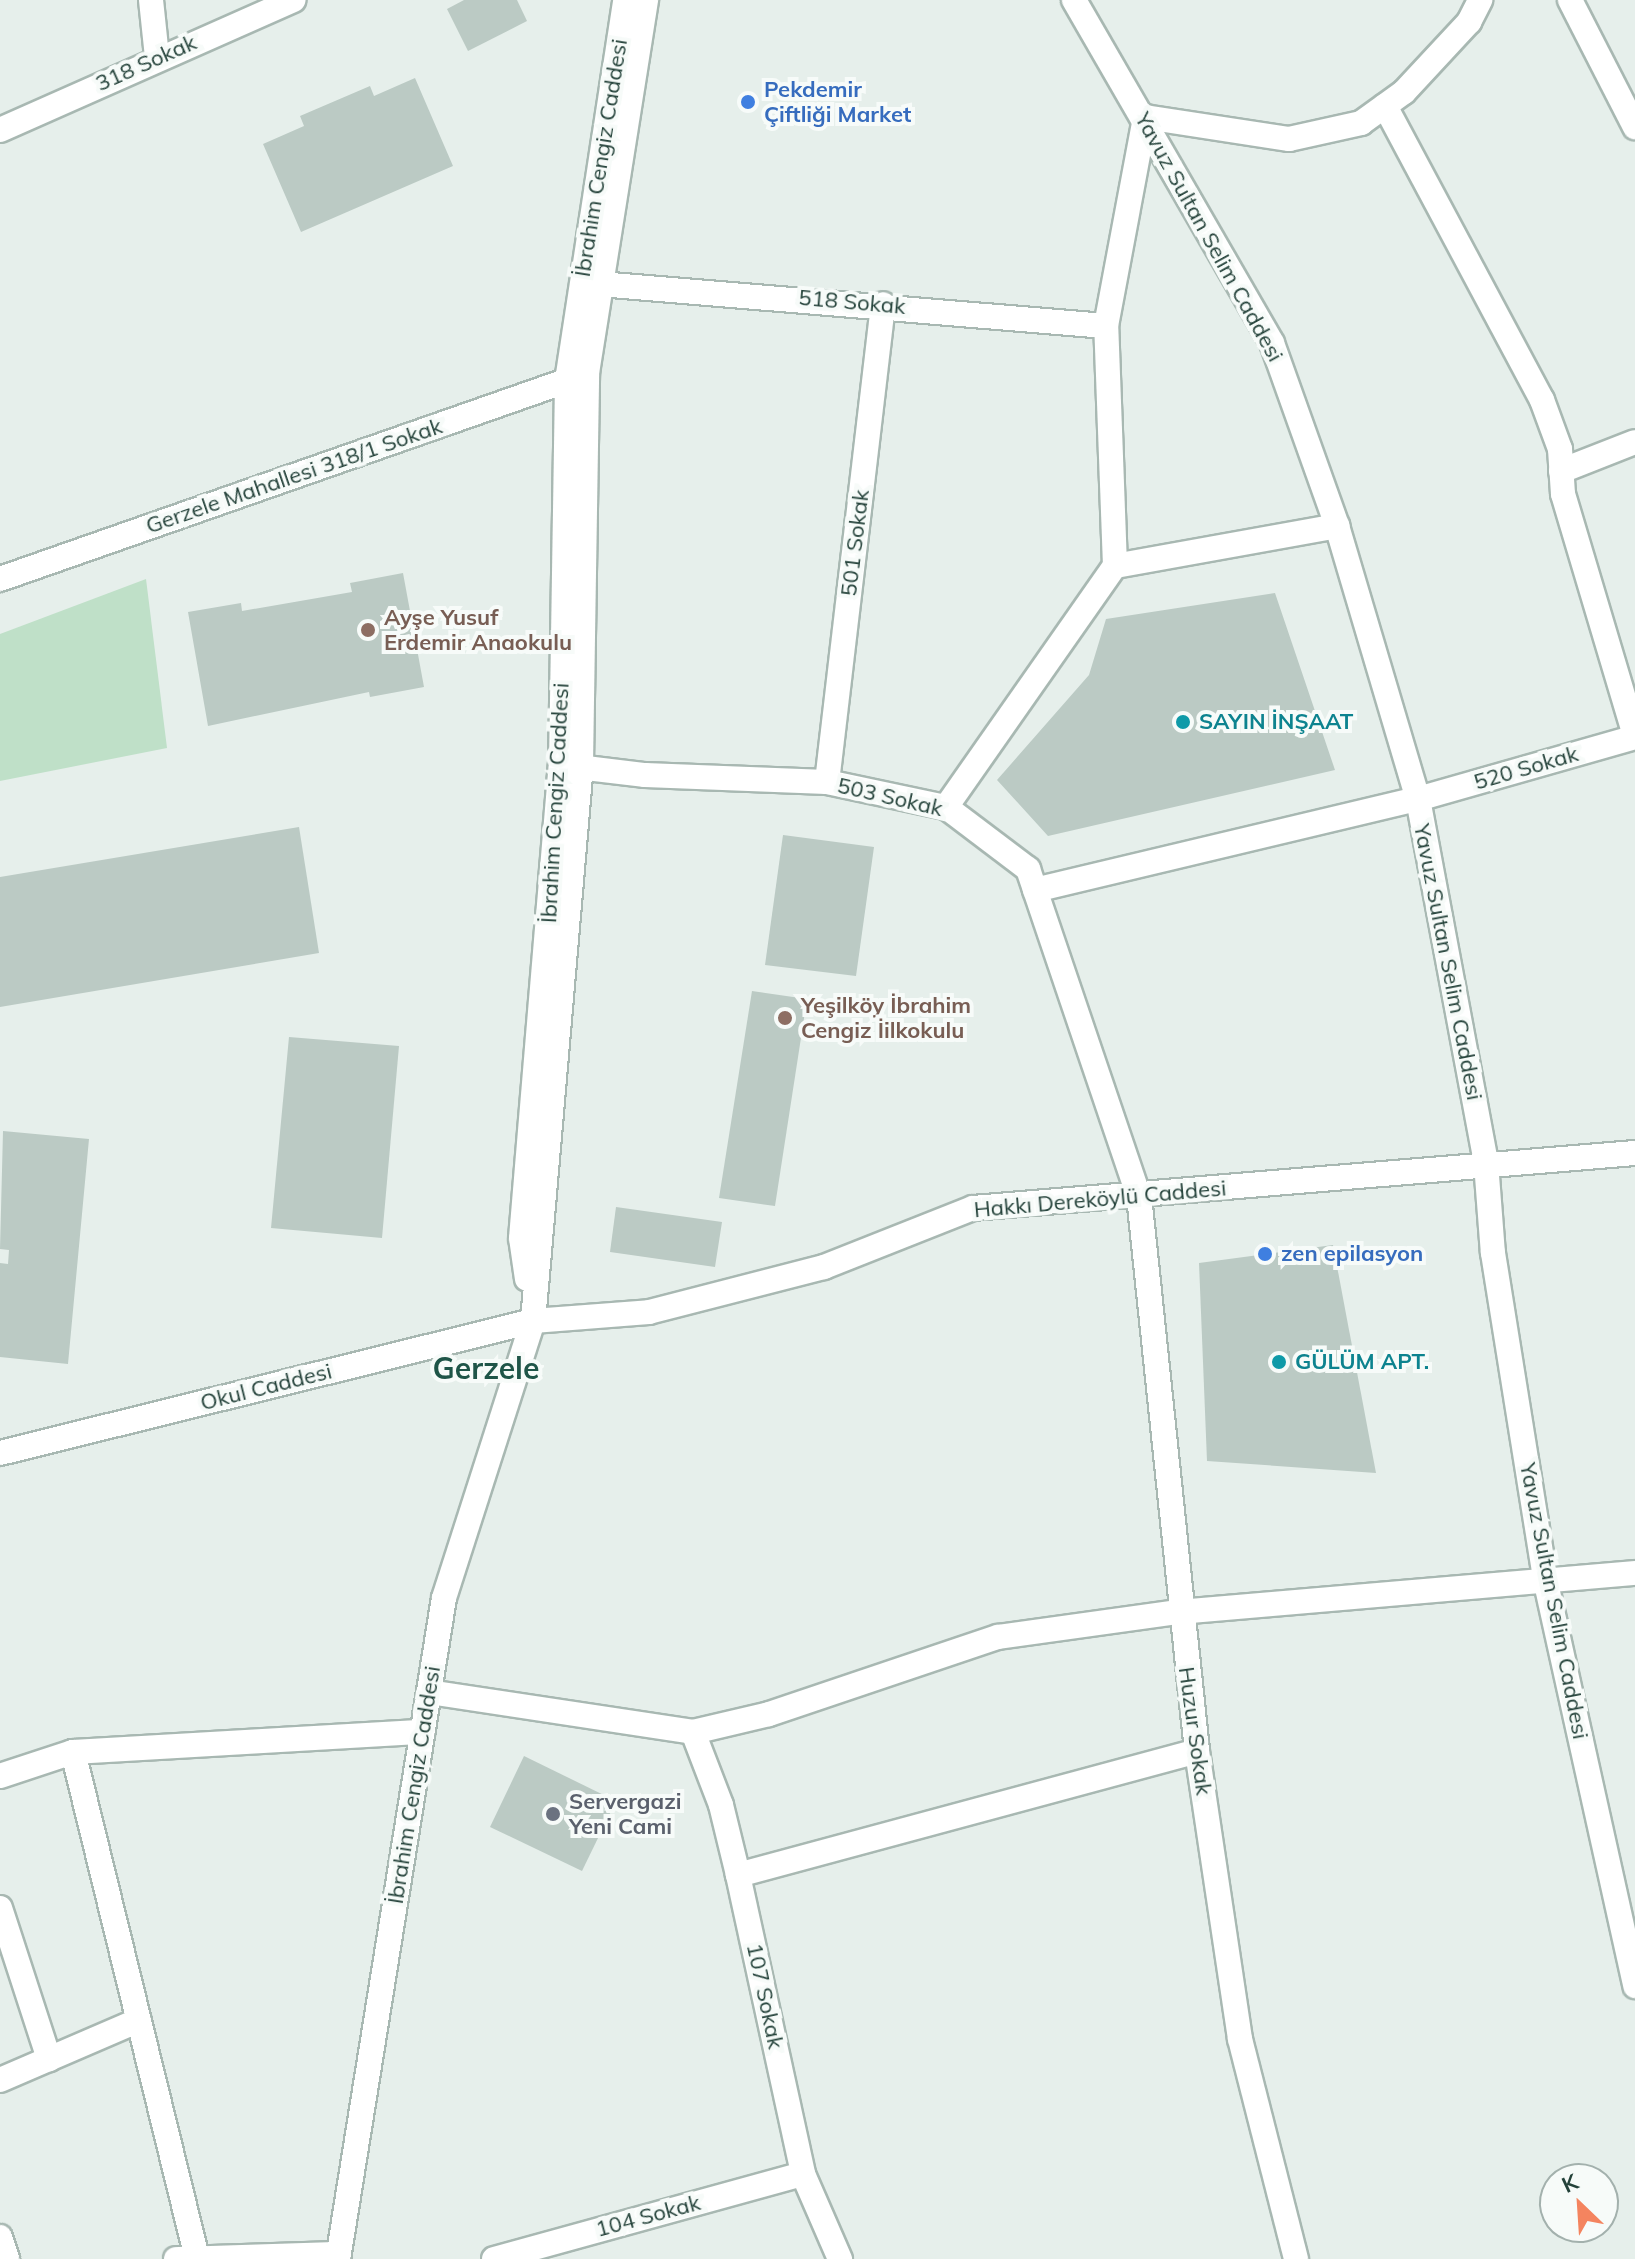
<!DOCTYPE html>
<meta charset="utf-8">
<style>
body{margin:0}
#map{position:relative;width:1635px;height:2259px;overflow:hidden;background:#e6efeb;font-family:Mulish,sans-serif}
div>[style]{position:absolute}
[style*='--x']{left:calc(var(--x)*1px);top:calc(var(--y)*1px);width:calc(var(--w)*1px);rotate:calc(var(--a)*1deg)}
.green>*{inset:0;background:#bfe0c8}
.building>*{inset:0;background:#bbcac4}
.roads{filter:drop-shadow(2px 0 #a8b8b2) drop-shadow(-2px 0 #a8b8b2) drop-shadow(0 2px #a8b8b2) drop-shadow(0 -2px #a8b8b2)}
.pedestrian>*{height:24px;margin:-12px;padding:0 12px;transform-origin:12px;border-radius:12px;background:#fff}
.minor>*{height:24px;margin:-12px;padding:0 12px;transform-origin:12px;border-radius:12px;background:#fff}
.tertiary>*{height:24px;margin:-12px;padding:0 12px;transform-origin:12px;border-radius:12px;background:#fff}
.secondary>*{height:24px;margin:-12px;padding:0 12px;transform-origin:12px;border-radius:12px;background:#fff}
.dots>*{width:22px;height:22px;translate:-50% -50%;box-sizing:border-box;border:4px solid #f7fbf9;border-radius:50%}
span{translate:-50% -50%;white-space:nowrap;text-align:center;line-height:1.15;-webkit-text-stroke:8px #f7fbf9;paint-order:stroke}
.street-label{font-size:22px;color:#24423a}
.shop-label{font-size:22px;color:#366cbe;font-weight:700}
.left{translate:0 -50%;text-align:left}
.education-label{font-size:22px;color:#785e54;font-weight:700}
.culture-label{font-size:22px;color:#0d838f;font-weight:700}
.worship-label{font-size:22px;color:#5b616d;font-weight:700}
.district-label{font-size:30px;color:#1f5548;font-weight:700}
.north{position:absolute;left:1539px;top:2163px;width:80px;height:80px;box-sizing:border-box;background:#f7fbf9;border:2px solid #a3b1ad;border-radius:50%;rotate:335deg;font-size:22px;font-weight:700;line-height:32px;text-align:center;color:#24423a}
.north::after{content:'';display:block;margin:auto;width:28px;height:36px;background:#f4845f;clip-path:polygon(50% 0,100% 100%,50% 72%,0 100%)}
</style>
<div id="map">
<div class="green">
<div style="clip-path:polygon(146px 579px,167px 748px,0 781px,0 634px)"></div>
</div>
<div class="building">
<div style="clip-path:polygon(464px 0,517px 0,527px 21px,468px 51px,447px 9px)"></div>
<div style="clip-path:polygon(415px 78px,453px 166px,301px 232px,263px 144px,304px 126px,300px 116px,370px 86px,374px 96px)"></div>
<div style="clip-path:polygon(403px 573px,424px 687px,370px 697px,369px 692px,208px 726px,188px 612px,241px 603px,242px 611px,352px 592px,350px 583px)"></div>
<div style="clip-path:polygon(1275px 593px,1335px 770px,1048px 836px,997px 780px,1089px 675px,1106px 619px)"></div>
<div style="clip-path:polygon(299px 827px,319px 953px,0 1007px,0 877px)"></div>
<div style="clip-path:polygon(783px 835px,874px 847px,856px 976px,765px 965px)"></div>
<div style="clip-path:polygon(752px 991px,807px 999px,775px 1206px,719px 1198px)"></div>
<div style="clip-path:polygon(289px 1037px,399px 1046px,382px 1238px,271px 1228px)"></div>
<div style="clip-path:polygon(3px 1131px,89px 1139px,68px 1364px,0 1357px,0 1263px,8px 1264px,9px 1250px,0 1249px)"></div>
<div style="clip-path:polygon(616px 1207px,722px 1222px,715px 1267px,610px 1252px)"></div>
<div style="clip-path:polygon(1333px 1245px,1376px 1473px,1207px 1461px,1199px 1263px)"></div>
<div style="clip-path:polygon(524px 1756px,616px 1801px,582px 1871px,490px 1827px)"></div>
</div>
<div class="roads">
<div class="pedestrian">
<div style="--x:1115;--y:566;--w:226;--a:-10.2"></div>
<div style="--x:946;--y:807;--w:294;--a:-55"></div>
<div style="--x:1115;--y:566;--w:240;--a:-92.1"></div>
</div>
<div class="minor">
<div style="--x:1570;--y:0;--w:143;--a:62.9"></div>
<div style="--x:1385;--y:106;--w:333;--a:61.9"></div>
<div style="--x:1542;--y:400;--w:52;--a:69.8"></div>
<div style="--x:1560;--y:449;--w:45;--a:86.2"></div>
<div style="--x:1563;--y:494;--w:252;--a:73.4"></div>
<div style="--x:599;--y:284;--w:509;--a:4.74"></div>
<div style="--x:1106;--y:326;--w:213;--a:-79.4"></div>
<div style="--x:1145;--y:117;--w:146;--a:8.7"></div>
<div style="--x:1289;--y:139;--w:74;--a:-12.5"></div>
<div style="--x:1361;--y:123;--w:53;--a:-35.8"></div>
<div style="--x:1404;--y:92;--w:96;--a:-47.1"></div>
<div style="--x:1469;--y:22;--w:25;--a:-63"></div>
<div style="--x:1561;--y:471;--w:79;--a:-21.4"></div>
<div style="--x:0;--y:579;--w:618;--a:-19.29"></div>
<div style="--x:561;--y:765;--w:85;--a:6.8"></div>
<div style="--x:645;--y:775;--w:182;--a:2.2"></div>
<div style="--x:827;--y:782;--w:122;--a:11.9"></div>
<div style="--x:946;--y:807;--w:103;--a:37.1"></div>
<div style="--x:1028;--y:869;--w:345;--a:71.3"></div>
<div style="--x:1139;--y:1196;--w:558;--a:84.03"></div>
<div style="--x:1197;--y:1751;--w:291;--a:81.5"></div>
<div style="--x:1240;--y:2039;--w:227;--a:75.7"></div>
<div style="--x:827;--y:782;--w:481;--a:-83.3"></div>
<div style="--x:1035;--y:890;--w:394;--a:-13.4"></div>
<div style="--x:1418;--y:799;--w:226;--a:-15.9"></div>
<div style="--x:429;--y:1692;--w:267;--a:8.6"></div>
<div style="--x:693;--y:1732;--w:78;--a:-13.3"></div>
<div style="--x:769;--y:1714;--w:242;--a:-18.6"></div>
<div style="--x:998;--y:1637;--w:183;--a:-7.9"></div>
<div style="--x:1179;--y:1612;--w:458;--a:-4.9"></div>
<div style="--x:693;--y:1732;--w:78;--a:69"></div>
<div style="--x:721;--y:1805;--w:72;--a:76.3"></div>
<div style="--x:738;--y:1875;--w:306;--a:77.7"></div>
<div style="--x:803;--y:2174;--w:93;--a:66.5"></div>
<div style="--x:73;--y:1752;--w:521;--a:76.23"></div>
<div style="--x:0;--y:1776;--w:77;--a:-18.2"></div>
<div style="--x:73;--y:1752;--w:350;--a:-3.3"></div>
<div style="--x:738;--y:1875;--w:475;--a:-15.1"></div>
<div style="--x:0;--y:1908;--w:159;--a:72"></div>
<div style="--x:0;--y:2080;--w:151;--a:-23.3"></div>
<div style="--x:0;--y:2237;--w:23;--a:72"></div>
<div style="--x:176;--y:2259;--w:163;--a:-1.8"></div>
<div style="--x:494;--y:2259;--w:320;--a:-15.4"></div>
</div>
<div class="tertiary">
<div style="--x:151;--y:0;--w:57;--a:84"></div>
<div style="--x:1074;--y:0;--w:396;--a:60"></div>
<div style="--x:1272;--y:343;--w:194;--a:70.4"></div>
<div style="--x:1337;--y:526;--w:285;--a:73.5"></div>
<div style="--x:1418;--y:799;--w:370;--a:79.4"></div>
<div style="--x:1486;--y:1163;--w:90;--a:85.6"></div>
<div style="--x:1493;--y:1253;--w:334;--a:80.9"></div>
<div style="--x:1546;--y:1583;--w:413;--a:77.5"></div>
<div style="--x:0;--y:130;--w:321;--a:-23.9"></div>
<div style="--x:0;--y:1453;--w:549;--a:-13.91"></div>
<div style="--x:533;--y:1321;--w:116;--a:-4.4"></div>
<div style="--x:649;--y:1312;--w:181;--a:-14.4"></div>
<div style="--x:824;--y:1267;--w:160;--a:-21.6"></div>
<div style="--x:973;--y:1208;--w:664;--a:-4.75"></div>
</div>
<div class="secondary">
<div style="--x:527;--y:1279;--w:41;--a:-98.3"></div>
<div style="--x:521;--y:1238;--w:475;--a:-85.2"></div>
<div style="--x:561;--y:765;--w:384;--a:-89.1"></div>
<div style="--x:567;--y:381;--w:385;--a:-81.3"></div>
<div style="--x:338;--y:2259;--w:669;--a:-80.89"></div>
<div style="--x:444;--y:1598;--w:291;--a:-72.2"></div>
<div style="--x:533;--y:1321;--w:559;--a:-85.07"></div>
<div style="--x:581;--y:764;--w:391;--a:-89.1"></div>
<div style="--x:587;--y:373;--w:378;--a:-81"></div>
</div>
</div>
<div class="dots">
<div style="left:748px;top:102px;background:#3f7fe0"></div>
<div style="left:368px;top:630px;background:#8d6e63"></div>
<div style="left:1183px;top:722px;background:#0f9aa8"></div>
<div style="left:785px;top:1018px;background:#8d6e63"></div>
<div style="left:1265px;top:1254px;background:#3f7fe0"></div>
<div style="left:1279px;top:1362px;background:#0f9aa8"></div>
<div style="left:553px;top:1814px;background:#6b7280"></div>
</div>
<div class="street-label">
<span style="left:146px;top:63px;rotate:-24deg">318 Sokak</span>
<span style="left:601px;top:158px;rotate:-81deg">İbrahim Cengiz Caddesi</span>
<span style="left:1209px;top:237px;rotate:61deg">Yavuz Sultan Selim Caddesi</span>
<span style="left:852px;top:302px;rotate:5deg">518 Sokak</span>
<span style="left:294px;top:476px;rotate:-19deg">Gerzele Mahallesi 318/1 Sokak</span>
<span style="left:855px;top:543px;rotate:-83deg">501 Sokak</span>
<span style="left:1526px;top:768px;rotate:-16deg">520 Sokak</span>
<span style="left:890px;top:797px;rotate:13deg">503 Sokak</span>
<span style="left:555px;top:803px;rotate:-87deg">İbrahim Cengiz Caddesi</span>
<span style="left:1448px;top:962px;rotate:79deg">Yavuz Sultan Selim Caddesi</span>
<span style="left:1100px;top:1199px;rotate:-5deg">Hakkı Dereköylü Caddesi</span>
<span style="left:266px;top:1387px;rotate:-14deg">Okul Caddesi</span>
<span style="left:1554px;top:1601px;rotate:79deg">Yavuz Sultan Selim Caddesi</span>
<span style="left:1195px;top:1731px;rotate:82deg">Huzur Sokak</span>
<span style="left:414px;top:1785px;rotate:-81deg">İbrahim Cengiz Caddesi</span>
<span style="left:765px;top:1996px;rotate:78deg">107 Sokak</span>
<span style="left:648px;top:2216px;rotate:-15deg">104 Sokak</span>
</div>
<div class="shop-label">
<span class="left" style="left:764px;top:102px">Pekdemir<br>Çiftliği Market</span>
<span class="left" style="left:1281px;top:1254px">zen epilasyon</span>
</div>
<div class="education-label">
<span class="left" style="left:384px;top:630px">Ayşe Yusuf<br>Erdemir Anaokulu</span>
<span class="left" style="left:801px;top:1018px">Yeşilköy İbrahim<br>Cengiz İilkokulu</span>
</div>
<div class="culture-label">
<span class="left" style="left:1199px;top:722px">SAYIN İNŞAAT</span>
<span class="left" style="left:1295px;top:1362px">GÜLÜM APT.</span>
</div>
<div class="worship-label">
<span class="left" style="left:569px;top:1814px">Servergazi<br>Yeni Cami</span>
</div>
<div class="district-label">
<span style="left:486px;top:1368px">Gerzele</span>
</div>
<div class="north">K</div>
</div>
